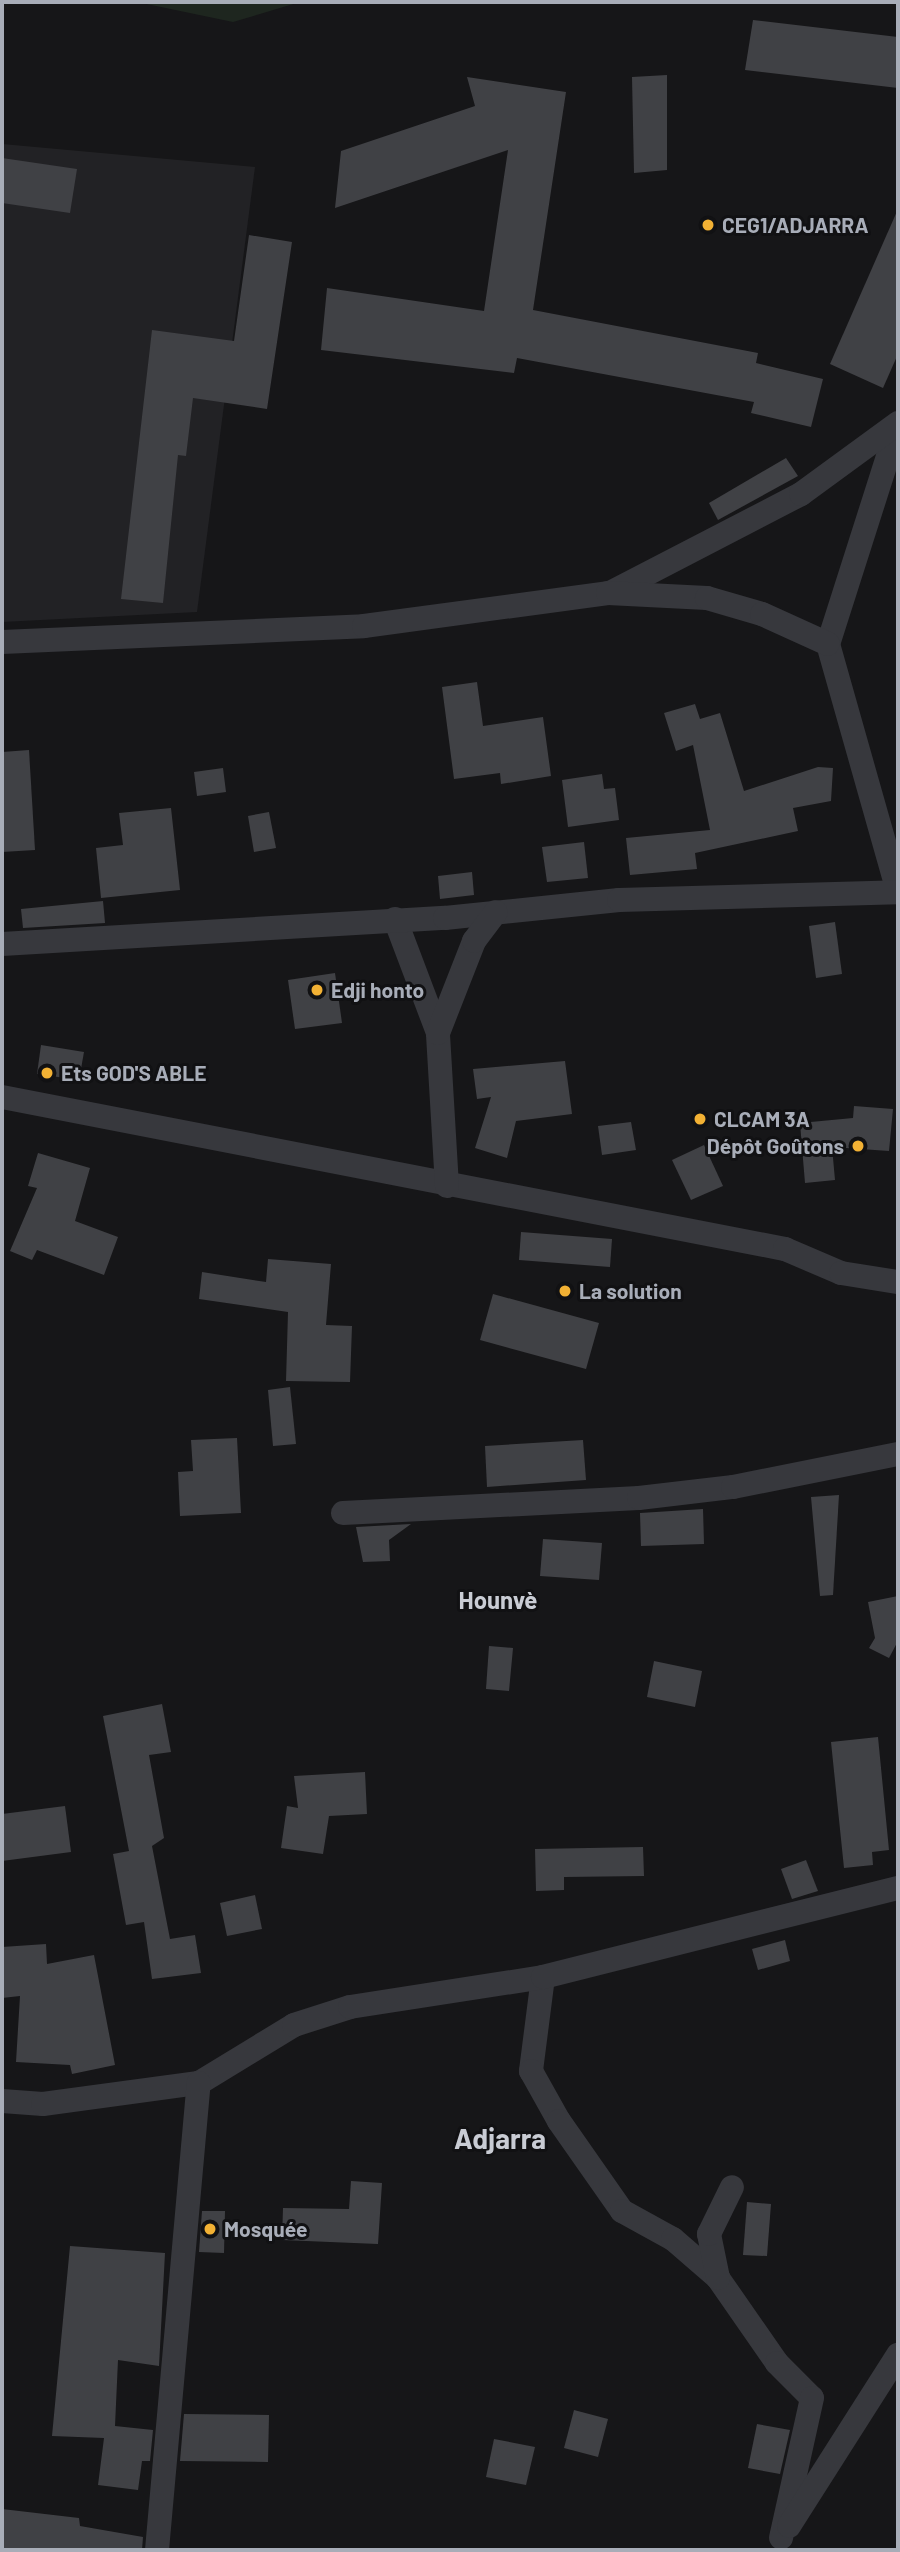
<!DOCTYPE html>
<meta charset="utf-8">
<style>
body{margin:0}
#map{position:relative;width:900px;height:2552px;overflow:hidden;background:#161618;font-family:Barlow,sans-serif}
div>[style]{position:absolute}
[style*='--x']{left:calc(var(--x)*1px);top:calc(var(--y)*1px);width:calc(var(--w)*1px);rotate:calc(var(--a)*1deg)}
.built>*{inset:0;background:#222225}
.green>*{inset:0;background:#1e261f}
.building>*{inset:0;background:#404145}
.minor>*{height:24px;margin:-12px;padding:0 12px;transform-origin:12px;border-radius:12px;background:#37383d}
.dots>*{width:19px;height:19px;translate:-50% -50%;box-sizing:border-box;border:4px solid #111113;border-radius:50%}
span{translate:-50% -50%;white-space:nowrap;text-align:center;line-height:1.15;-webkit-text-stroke:6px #111113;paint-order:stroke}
.poi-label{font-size:21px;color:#a8adb8;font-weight:700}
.left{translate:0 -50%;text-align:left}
.right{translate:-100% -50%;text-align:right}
.quarter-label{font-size:24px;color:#c9ccd4;font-weight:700}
.district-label{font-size:28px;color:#c9ccd4;font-weight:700}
.frame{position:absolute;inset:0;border:4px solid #a8adb8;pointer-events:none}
</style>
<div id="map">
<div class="built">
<div style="clip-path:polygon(2px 144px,255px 167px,197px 612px,2px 622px)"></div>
</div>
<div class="green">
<div style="clip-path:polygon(137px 2px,300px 2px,233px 22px)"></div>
</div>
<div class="building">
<div style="clip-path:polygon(753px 20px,898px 37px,898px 88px,745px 70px)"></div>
<div style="clip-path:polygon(667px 75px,667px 170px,634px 173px,632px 77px)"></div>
<div style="clip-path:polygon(467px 77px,566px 92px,533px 310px,758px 353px,756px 363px,823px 379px,811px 427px,751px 413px,754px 402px,517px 358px,514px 373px,321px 350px,327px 288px,484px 311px,508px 150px,335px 208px,341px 151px,475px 106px)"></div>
<div style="clip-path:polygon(2px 158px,77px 169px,70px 213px,2px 203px)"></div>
<div style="clip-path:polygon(898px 209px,898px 354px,883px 388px,830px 364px)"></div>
<div style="clip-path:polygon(249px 235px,292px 242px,267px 409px,193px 398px,186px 456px,178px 455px,163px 603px,121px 599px,152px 330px,234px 341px)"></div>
<div style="clip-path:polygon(786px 458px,798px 476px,718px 520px,709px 503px)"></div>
<div style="clip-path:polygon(477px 682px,483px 726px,543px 717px,551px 776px,501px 784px,500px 773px,454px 779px,442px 687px)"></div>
<div style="clip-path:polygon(695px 704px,700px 719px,720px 713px,744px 791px,818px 767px,833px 768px,831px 801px,793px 808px,798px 831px,695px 853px,697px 869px,630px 875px,626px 838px,710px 830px,693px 745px,676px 751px,664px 713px)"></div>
<div style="clip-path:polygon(29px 750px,35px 850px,2px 852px,2px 752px)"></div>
<div style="clip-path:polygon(223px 768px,226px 792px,197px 796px,194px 772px)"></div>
<div style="clip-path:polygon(602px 774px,604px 789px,615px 788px,619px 820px,568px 827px,562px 780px)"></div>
<div style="clip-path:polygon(171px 808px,180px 890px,101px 898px,96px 848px,123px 845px,119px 813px)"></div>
<div style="clip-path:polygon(269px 812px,276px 848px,254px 852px,248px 816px)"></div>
<div style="clip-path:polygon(584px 842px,588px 878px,547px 882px,542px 847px)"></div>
<div style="clip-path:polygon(472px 872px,474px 895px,440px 899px,438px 876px)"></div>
<div style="clip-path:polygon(103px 901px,105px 923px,23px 928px,21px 909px)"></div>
<div style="clip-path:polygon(835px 922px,842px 974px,816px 978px,809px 926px)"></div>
<div style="clip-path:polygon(335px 973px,342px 1023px,295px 1029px,288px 980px)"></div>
<div style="clip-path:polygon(41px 1045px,84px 1052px,79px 1080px,37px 1074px)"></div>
<div style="clip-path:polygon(565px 1061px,572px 1114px,516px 1121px,507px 1158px,475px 1148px,491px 1097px,477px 1099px,473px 1069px)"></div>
<div style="clip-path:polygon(854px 1106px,893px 1109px,889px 1151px,832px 1147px,835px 1180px,805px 1183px,800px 1123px,853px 1118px)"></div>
<div style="clip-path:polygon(631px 1122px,636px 1150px,602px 1155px,598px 1126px)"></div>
<div style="clip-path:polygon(704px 1145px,723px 1186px,691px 1200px,672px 1160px)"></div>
<div style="clip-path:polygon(38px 1153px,90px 1168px,75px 1221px,118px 1237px,104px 1275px,37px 1250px,32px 1260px,10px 1251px,37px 1188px,28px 1186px)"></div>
<div style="clip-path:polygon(521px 1232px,612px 1239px,610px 1267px,519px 1260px)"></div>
<div style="clip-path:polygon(268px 1259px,331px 1264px,326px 1325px,352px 1326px,350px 1382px,286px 1381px,288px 1312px,199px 1299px,202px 1272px,266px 1282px)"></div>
<div style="clip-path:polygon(493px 1294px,599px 1323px,586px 1369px,480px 1340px)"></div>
<div style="clip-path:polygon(290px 1387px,296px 1444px,273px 1446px,268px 1390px)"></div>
<div style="clip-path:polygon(237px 1438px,241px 1513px,180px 1516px,178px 1472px,193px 1471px,191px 1440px)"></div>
<div style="clip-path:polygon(583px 1440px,586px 1480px,487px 1487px,485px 1446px)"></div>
<div style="clip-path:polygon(839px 1495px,833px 1595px,820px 1596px,811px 1497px)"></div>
<div style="clip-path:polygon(703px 1509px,704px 1544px,641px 1546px,640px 1513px)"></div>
<div style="clip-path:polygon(411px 1524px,389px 1540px,390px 1561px,363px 1562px,356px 1527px)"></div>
<div style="clip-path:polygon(543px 1539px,602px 1543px,599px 1580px,540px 1576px)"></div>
<div style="clip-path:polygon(898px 1596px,898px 1641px,889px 1658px,869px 1648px,875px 1638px,868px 1602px)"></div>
<div style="clip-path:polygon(489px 1646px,513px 1648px,509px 1691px,486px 1689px)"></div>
<div style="clip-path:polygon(654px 1661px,702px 1671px,695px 1707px,647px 1697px)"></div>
<div style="clip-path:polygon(162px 1704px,171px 1752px,149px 1755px,164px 1838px,152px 1846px,170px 1939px,195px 1935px,201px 1973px,152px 1979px,144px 1922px,126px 1925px,113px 1854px,129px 1851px,103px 1716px)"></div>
<div style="clip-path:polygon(878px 1737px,889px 1850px,872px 1852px,873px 1865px,844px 1868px,831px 1742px)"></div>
<div style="clip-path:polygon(365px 1772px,367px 1814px,329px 1816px,323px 1854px,281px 1848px,287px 1806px,298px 1808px,294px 1776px)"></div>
<div style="clip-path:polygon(65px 1806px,71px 1852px,2px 1861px,2px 1814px)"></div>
<div style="clip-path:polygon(643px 1847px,644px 1876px,564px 1877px,564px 1890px,536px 1891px,535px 1849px)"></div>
<div style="clip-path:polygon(806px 1860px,818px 1891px,792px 1899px,781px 1869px)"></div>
<div style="clip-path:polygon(255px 1895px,262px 1929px,227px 1936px,220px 1903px)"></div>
<div style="clip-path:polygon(785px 1940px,790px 1961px,758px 1970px,752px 1949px)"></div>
<div style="clip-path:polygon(46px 1944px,47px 1964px,94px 1955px,115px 2065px,72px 2074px,70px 2065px,16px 2062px,20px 1996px,2px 1998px,2px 1947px)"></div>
<div style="clip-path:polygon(351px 2181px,382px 2183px,378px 2244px,282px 2240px,283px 2208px,349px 2209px)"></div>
<div style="clip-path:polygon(747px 2202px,771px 2204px,767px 2256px,743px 2255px)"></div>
<div style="clip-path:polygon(202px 2211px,225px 2211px,224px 2253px,199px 2252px)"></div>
<div style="clip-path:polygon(70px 2246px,165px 2253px,159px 2366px,118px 2360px,115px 2426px,153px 2430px,150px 2461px,142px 2461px,138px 2490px,98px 2485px,104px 2438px,52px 2436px)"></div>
<div style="clip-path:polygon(574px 2410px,608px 2419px,598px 2457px,564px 2448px)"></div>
<div style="clip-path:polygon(184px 2414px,269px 2415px,268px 2462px,180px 2461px)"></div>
<div style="clip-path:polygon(757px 2424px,790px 2430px,780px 2474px,748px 2468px)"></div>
<div style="clip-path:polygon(494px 2439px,535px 2447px,526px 2485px,486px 2477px)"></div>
<div style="clip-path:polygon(2px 2509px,79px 2518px,80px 2526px,143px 2537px,142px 2550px,2px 2550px)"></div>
</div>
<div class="minor">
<div style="--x:898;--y:425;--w:230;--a:107.7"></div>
<div style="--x:828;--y:644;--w:258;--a:74.2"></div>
<div style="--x:612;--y:592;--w:213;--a:-27.4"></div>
<div style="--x:801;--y:494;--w:120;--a:-36.2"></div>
<div style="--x:2;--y:642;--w:362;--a:-2.5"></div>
<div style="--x:364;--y:626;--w:246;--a:-7.7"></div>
<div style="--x:608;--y:593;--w:99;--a:2.9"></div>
<div style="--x:707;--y:598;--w:57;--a:16.2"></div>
<div style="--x:762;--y:614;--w:72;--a:24.4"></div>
<div style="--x:395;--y:919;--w:122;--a:69.3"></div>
<div style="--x:2;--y:944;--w:444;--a:-3.4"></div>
<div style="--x:445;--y:918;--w:175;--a:-5.9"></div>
<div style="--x:619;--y:900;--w:279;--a:-1.6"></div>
<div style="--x:2;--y:1097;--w:798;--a:10.99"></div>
<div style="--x:785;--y:1249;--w:61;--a:23.2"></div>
<div style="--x:841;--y:1273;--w:58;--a:9"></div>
<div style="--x:447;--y:1186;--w:153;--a:-93.4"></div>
<div style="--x:438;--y:1033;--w:99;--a:-68.6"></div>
<div style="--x:474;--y:941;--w:36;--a:-53"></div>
<div style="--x:343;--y:1513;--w:296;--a:-2.9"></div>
<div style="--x:639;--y:1498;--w:95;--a:-6.7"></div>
<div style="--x:733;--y:1487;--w:168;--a:-11.3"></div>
<div style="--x:543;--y:1977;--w:95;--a:97.3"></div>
<div style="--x:531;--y:2071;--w:57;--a:60.8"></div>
<div style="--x:559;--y:2121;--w:110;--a:55"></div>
<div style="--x:622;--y:2211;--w:58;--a:28.8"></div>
<div style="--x:673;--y:2239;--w:60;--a:40.9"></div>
<div style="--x:718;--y:2278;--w:103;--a:55.2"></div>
<div style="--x:777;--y:2363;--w:49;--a:45"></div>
<div style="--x:812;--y:2398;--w:143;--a:102.5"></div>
<div style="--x:2;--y:2101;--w:41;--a:4.2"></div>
<div style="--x:43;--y:2104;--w:157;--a:-7.7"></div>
<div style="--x:199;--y:2083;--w:111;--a:-31.4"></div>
<div style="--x:294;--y:2025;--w:59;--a:-17.8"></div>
<div style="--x:350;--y:2007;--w:195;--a:-8.8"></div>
<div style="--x:543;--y:1977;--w:366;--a:-14.1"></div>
<div style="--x:718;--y:2278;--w:45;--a:-101.6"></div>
<div style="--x:709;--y:2234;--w:52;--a:-63.9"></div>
<div style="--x:789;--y:2526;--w:203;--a:-57.5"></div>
<div style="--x:157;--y:2550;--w:469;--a:-84.9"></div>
</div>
<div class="dots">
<div style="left:708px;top:225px;background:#f2b134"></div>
<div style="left:317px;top:990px;background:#f2b134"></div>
<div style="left:47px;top:1073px;background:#f2b134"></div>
<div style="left:700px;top:1119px;background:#f2b134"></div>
<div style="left:858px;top:1146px;background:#f2b134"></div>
<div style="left:565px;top:1291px;background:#f2b134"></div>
<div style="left:210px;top:2229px;background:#f2b134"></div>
</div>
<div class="poi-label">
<span class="left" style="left:722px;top:225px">CEG1/ADJARRA</span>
<span class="left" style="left:331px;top:990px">Edji honto</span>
<span class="left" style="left:61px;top:1073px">Ets GOD'S ABLE</span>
<span class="left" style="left:714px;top:1119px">CLCAM 3A</span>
<span class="right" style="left:844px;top:1146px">Dépôt Goûtons</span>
<span class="left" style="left:579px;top:1291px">La solution</span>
<span class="left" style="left:224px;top:2229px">Mosquée</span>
</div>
<div class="quarter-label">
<span style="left:498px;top:1600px">Hounvè</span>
</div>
<div class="district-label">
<span style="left:500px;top:2138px">Adjarra</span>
</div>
<div class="frame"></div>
</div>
